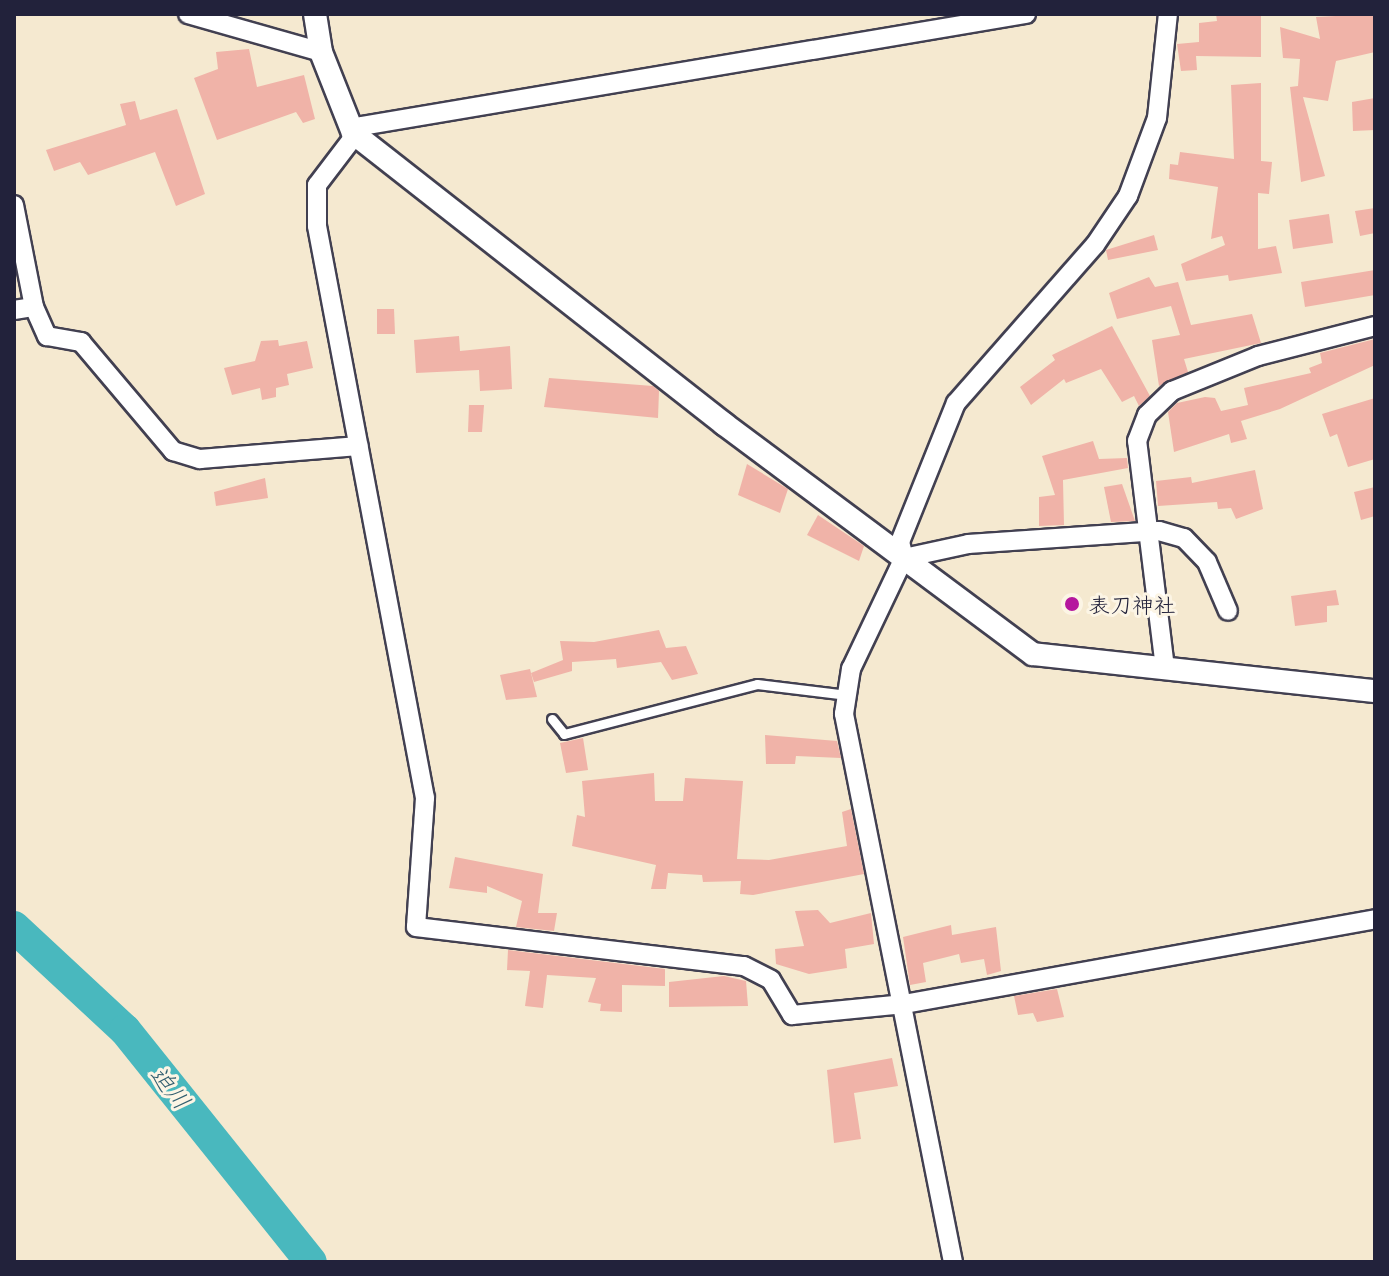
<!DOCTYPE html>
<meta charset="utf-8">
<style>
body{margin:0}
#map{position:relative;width:1389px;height:1276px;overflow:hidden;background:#f5e9d0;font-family:"Playpen Sans","Klee One",sans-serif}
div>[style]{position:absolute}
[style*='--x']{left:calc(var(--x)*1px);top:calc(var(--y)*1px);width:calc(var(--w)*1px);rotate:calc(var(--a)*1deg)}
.river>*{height:32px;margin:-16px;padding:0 16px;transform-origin:16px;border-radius:16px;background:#49b8be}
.building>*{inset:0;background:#f0b3a8}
.roads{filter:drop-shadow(2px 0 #424051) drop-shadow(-2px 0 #424051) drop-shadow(0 2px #424051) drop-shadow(0 -2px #424051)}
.service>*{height:9px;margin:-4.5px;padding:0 4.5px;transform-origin:4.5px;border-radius:4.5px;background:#fff}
.minor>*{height:18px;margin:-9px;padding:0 9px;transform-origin:9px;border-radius:9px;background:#fff}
.tertiary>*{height:22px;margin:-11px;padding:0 11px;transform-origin:11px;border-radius:11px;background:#fff}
.dots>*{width:22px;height:22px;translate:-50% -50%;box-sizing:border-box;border:4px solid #fcf5e5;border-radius:50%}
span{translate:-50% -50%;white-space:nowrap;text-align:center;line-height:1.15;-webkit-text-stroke:6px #fcf5e5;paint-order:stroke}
.poi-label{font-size:22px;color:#22223b}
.left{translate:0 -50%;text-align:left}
.water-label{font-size:24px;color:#325e6f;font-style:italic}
.frame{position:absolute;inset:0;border:16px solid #22223b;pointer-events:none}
</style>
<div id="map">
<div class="river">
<div style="--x:14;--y:927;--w:151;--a:42.9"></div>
<div style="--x:125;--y:1030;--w:297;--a:51.3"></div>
</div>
<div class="building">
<div style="clip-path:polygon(1216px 14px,1261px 15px,1261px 57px,1196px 56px,1197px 70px,1181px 71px,1177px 44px,1199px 42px,1199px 23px,1217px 21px)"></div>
<div style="clip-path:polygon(1375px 14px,1375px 52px,1336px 61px,1328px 101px,1303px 97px,1325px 176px,1301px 182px,1290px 87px,1298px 86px,1300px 59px,1283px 58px,1280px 27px,1320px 39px,1316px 17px)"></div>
<div style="clip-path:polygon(249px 49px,257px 87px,304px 75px,315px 119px,303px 123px,296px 112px,217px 140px,194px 78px,218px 69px,216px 52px)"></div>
<div style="clip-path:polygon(1261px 83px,1261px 161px,1272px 162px,1269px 194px,1258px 193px,1258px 249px,1276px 246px,1282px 273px,1229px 281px,1228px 275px,1186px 281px,1181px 264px,1225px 245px,1222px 236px,1211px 239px,1218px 187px,1169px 179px,1170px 164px,1178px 165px,1180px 152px,1234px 159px,1231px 85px)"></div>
<div style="clip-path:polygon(1375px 98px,1375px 130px,1353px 131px,1352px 102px)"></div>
<div style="clip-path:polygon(135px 101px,140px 120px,177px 109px,205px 194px,176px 206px,155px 152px,88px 175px,80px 162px,54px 171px,46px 150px,126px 125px,120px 104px)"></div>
<div style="clip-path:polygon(1375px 208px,1375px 233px,1360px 236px,1355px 211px)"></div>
<div style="clip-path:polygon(1329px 214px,1333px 243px,1293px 249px,1289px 220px)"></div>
<div style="clip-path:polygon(1154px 235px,1158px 250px,1108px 260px,1106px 250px)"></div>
<div style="clip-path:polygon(1375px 270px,1375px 295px,1305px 307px,1301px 282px)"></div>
<div style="clip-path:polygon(1149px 277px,1155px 287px,1178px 282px,1191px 325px,1252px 314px,1261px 343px,1184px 359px,1188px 372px,1159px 386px,1152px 340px,1180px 335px,1171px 306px,1117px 319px,1109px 293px)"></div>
<div style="clip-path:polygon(377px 309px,394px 309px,395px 334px,377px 334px)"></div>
<div style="clip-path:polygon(1112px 326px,1150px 396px,1139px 406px,1134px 396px,1122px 402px,1101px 369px,1066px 383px,1064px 379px,1031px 405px,1020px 387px,1055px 360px,1052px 355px)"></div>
<div style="clip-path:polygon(459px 336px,460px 351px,510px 346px,512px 389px,480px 391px,479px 370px,416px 373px,414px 340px)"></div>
<div style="clip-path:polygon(1375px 339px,1375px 365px,1280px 409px,1241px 421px,1247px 439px,1231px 443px,1229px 434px,1174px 452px,1168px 412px,1177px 403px,1205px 397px,1215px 398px,1221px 411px,1248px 405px,1244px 388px,1311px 373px,1309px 368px,1322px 363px,1320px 353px)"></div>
<div style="clip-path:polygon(278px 340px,279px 346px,307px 341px,313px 368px,287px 374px,289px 385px,276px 388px,276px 397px,262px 400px,260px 388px,232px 395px,224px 368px,255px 361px,261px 341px)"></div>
<div style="clip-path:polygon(549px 378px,653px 386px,659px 391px,658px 418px,544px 407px)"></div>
<div style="clip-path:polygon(1375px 398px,1375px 459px,1348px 467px,1337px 434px,1330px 437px,1322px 414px)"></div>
<div style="clip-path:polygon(469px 405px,484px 405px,482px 432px,468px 432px)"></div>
<div style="clip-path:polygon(1093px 441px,1099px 459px,1127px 458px,1128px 468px,1063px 480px,1064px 525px,1039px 526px,1039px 497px,1055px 495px,1042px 456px)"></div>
<div style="clip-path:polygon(747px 464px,788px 489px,780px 513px,738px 495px)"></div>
<div style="clip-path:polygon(1255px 470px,1263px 509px,1236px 519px,1231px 508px,1218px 509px,1217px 502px,1158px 506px,1156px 481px,1191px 477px,1192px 483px)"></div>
<div style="clip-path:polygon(265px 478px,268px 498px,216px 506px,214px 492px)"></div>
<div style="clip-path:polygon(1122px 484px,1135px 521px,1111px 522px,1104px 487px)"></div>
<div style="clip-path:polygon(1375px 487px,1375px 516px,1361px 520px,1354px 492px)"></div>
<div style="clip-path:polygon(818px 515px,864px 546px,859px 561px,807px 535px)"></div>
<div style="clip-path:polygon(1336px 590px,1339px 605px,1327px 606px,1327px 622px,1295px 626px,1291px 596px)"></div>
<div style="clip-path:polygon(659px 630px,666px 648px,686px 646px,698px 674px,672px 680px,661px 662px,617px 668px,616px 659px,572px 662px,572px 671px,534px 682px,531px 673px,563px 660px,560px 641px,594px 642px)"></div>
<div style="clip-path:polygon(530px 669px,537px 697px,506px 700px,500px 675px)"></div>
<div style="clip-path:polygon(765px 735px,837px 741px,841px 758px,796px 756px,795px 764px,766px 764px)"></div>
<div style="clip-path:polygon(583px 738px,588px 770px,566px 773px,560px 743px)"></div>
<div style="clip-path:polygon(654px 773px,655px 801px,683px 801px,685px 778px,743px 781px,737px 859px,769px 860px,847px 846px,842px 812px,851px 809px,864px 874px,753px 895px,740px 894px,741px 881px,703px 882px,702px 875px,668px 873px,666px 889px,651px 889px,656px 865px,572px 846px,577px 815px,585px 817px,582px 781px)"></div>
<div style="clip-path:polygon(455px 857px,543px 874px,538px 913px,557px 913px,554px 931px,516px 927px,522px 901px,487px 886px,487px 893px,449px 888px)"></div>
<div style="clip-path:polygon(818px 910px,830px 923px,871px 913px,874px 944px,845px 949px,847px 968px,809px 974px,776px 964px,775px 949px,804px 946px,795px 911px)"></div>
<div style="clip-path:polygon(951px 925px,952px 935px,996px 927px,1001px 971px,987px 975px,984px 959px,961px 963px,959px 954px,923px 963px,926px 982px,910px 985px,903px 937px)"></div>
<div style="clip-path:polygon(508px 950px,665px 969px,665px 986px,622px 985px,622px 1012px,600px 1011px,601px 1004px,588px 1002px,596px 978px,547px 975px,543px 1008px,525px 1006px,530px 971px,507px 970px)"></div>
<div style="clip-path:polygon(724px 976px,746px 981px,748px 1006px,669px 1007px,669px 982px)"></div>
<div style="clip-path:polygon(1057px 989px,1064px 1017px,1037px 1022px,1033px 1013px,1018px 1015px,1014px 996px)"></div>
<div style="clip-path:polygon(892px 1058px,898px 1086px,854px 1093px,861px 1139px,834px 1143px,827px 1070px)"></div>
</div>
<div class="roads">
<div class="service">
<div style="--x:552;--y:719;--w:19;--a:51"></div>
<div style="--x:564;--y:734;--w:199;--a:-14.5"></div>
<div style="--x:757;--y:684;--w:91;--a:7"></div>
</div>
<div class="minor">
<div style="--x:188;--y:14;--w:138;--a:15.9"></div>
<div style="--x:1026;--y:14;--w:673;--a:170.43"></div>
<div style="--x:362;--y:126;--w:74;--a:127.3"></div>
<div style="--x:317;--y:185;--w:41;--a:90"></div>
<div style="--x:317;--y:226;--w:582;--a:79.31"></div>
<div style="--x:425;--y:798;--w:129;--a:94"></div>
<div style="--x:416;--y:927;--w:330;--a:6.8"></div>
<div style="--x:744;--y:966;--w:30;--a:27"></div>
<div style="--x:771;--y:980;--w:41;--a:59"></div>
<div style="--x:792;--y:1015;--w:113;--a:-5.6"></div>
<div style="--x:904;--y:1004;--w:479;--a:-10.2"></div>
<div style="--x:14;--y:205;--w:104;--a:78.9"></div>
<div style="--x:34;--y:307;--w:32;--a:66"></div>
<div style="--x:47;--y:336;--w:35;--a:10"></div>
<div style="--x:81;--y:342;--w:143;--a:49.8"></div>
<div style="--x:173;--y:451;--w:28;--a:17"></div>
<div style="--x:200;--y:459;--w:159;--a:-4.7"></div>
<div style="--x:14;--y:310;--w:20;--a:-9"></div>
<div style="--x:904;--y:558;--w:16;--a:-104"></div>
<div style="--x:900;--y:542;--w:150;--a:-68.1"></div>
<div style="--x:956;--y:403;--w:210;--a:-48.7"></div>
<div style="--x:1095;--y:245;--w:59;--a:-56"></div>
<div style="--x:1128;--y:196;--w:83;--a:-69.6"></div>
<div style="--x:1157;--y:118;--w:105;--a:-84"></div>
<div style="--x:1165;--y:668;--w:229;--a:-97"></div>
<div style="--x:1137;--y:441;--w:28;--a:-69"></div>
<div style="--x:1147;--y:415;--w:35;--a:-44"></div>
<div style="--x:1172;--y:391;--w:93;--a:-22.1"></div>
<div style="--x:1258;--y:356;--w:121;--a:-14.4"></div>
<div style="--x:953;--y:1262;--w:559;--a:-101.25"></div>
<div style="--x:844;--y:714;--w:46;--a:-81.2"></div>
<div style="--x:851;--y:669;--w:123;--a:-64.5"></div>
<div style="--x:904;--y:558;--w:66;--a:-12.3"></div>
<div style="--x:968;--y:544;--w:191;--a:-3.9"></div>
<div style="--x:1159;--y:531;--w:26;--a:16"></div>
<div style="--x:1184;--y:538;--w:33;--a:46"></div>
<div style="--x:1207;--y:562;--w:53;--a:66.8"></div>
</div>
<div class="tertiary">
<div style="--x:315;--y:14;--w:38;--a:81"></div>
<div style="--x:321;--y:52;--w:87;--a:68.4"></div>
<div style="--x:353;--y:133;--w:472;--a:38.1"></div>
<div style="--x:724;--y:424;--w:385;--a:36.7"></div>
<div style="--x:1033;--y:654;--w:344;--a:6.2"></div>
</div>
</div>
<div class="dots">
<div style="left:1072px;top:604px;background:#b5179e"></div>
</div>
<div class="poi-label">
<span class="left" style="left:1088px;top:604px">表刀神社</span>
</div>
<div class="water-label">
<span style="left:171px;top:1087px;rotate:51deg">迫川</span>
</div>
<div class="frame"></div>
</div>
